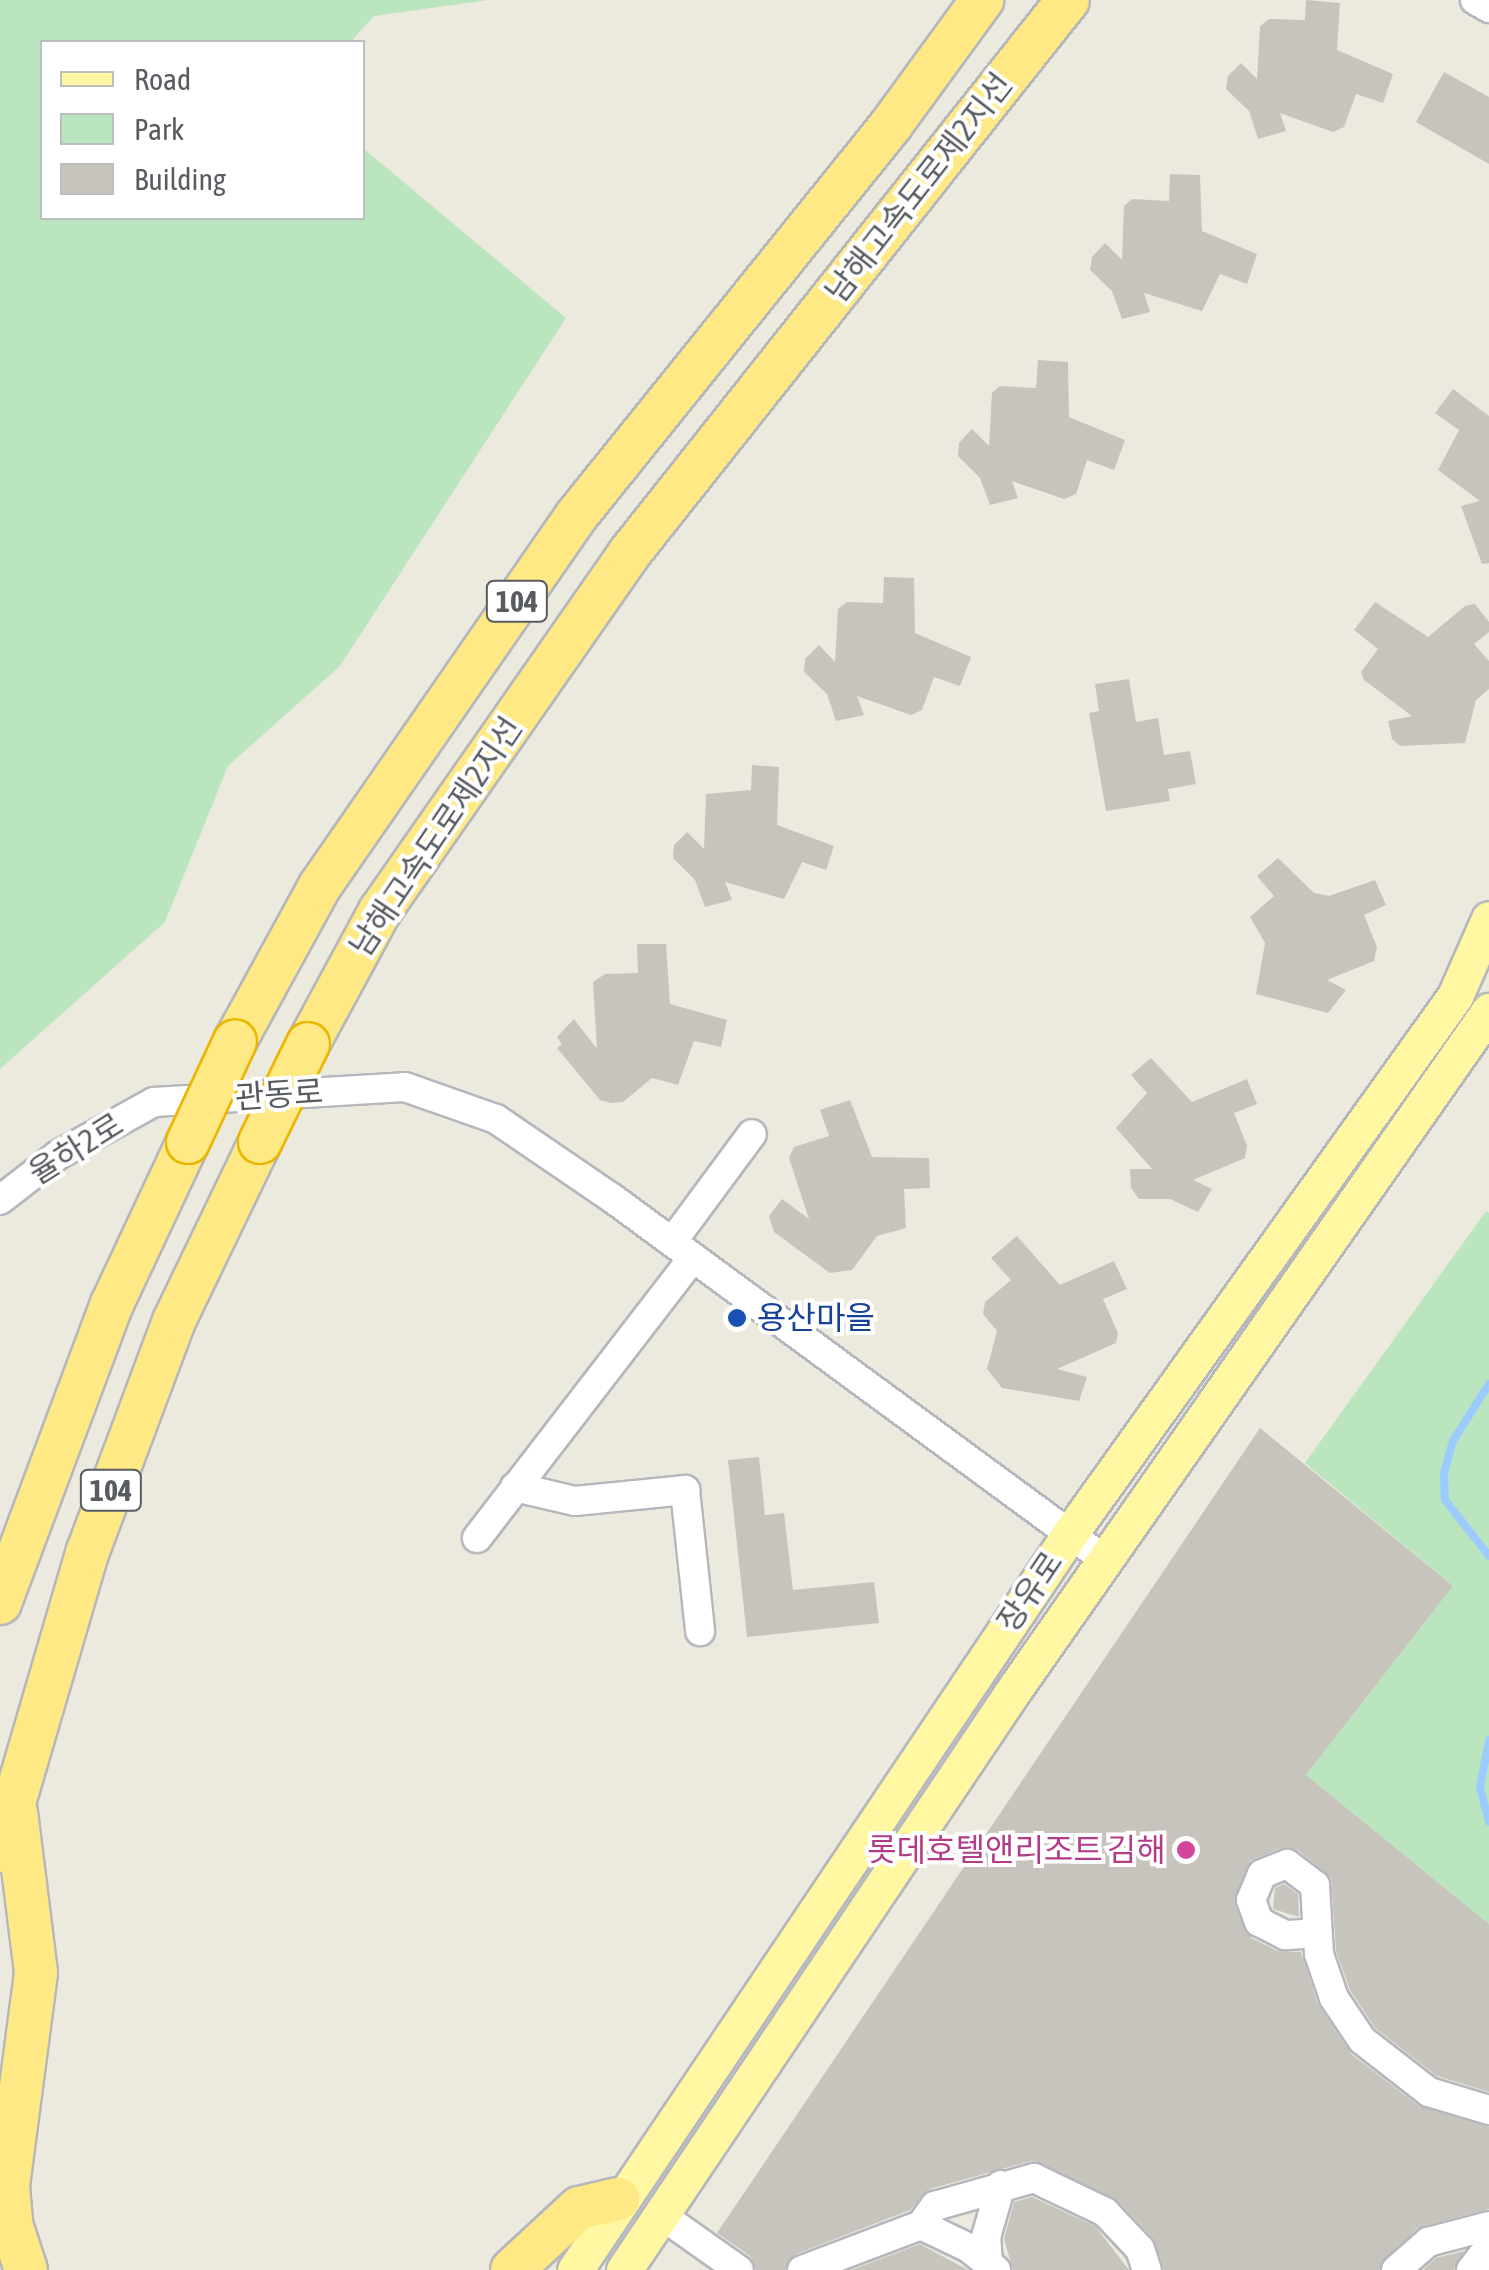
<!DOCTYPE html>
<meta charset="utf-8">
<style>
body{margin:0}
#map{position:relative;width:1489px;height:2270px;overflow:hidden;background:#eceadf;font-family:"Asap Condensed","Noto Sans KR",sans-serif}
div>[style]{position:absolute}
[style*='--x']{left:calc(var(--x)*1px);top:calc(var(--y)*1px);width:calc(var(--w)*1px);rotate:calc(var(--a)*1deg)}
.green>*{inset:0;background:#bbe5be}
.stream>*{height:8px;margin:-4px;padding:0 4px;transform-origin:4px;border-radius:4px;background:#9cccff}
.building>*{inset:0;background:#c7c4bd}
.roads{filter:drop-shadow(2px 0 #b5b7bd) drop-shadow(-2px 0 #b5b7bd) drop-shadow(0 2px #b5b7bd) drop-shadow(0 -2px #b5b7bd)}
.minor>*{height:28px;margin:-14px;padding:0 14px;transform-origin:14px;border-radius:14px;background:#fff}
.major>*{height:35px;margin:-17.5px;padding:0 17.5px;transform-origin:17.5px;border-radius:17.5px;background:#fff7a1}
.highway>*{height:42px;margin:-21px;padding:0 21px;transform-origin:21px;border-radius:21px;background:#fee984}
.bridges{filter:drop-shadow(2px 0 #ebb500) drop-shadow(-2px 0 #ebb500) drop-shadow(0 2px #ebb500) drop-shadow(0 -2px #ebb500)}
.highway-bridge>*{height:42px;margin:-21px;padding:0 21px;transform-origin:21px;border-radius:21px;background:#fee984}
.dots>*{width:28px;height:28px;translate:-50% -50%;box-sizing:border-box;border:5px solid #fff;border-radius:50%}
span{translate:-50% -50%;white-space:nowrap;text-align:center;line-height:1.15;-webkit-text-stroke:8px #fff;paint-order:stroke}
.shield-label span{padding:2px 8px;background:#fff;border:2px solid;border-radius:8px;-webkit-text-stroke-width:0}
.shield-label{font-size:30px;color:#585c61;font-weight:700}
.street-label{font-size:32px;color:#585c61}
.transit-label{font-size:32px;color:#164399}
.left{translate:0 -50%;text-align:left}
.hotel-label{font-size:32px;color:#b23c85}
.right{translate:-100% -50%;text-align:right}
.legend{position:absolute;left:40px;top:40px;width:325px;height:180px;box-sizing:border-box;background:#fff;border:2px solid #bcbec0;margin:0;padding:12px 18px;list-style:none;font-size:30px;color:#585c61}
.legend li{display:flex;align-items:center;gap:20px;height:50px}
.legend b{width:50px;border:2px solid #bcbec0}
</style>
<div id="map">
<div class="green">
<div style="clip-path:polygon(0 0,488px 0,374px 16px,351px 42px,42px 42px,42px 218px,362px 218px,363px 148px,566px 318px,340px 666px,228px 766px,165px 922px,0 1069px)"></div>
<div style="clip-path:polygon(1486px 1211px,1489px 1213px,1489px 1924px,1306px 1775px,1453px 1586px,1305px 1463px)"></div>
</div>
<div class="stream">
<div style="--x:1489;--y:1384;--w:67;--a:122.3"></div>
<div style="--x:1453;--y:1441;--w:33;--a:106"></div>
<div style="--x:1444;--y:1473;--w:27;--a:88"></div>
<div style="--x:1445;--y:1500;--w:71;--a:51.8"></div>
<div style="--x:1489;--y:1740;--w:49;--a:100.6"></div>
<div style="--x:1480;--y:1788;--w:35;--a:75"></div>
</div>
<div class="building">
<div style="clip-path:polygon(1306px 0,1340px 3px,1337px 50px,1393px 74px,1383px 103px,1356px 94px,1344px 127px,1333px 132px,1280px 113px,1286px 131px,1258px 139px,1249px 111px,1226px 89px,1228px 76px,1241px 63px,1257px 79px,1260px 26px,1269px 19px,1305px 20px)"></div>
<div style="clip-path:polygon(1444px 72px,1489px 97px,1489px 164px,1416px 122px)"></div>
<div style="clip-path:polygon(1170px 174px,1200px 175px,1202px 231px,1257px 254px,1247px 284px,1220px 274px,1202px 311px,1144px 293px,1150px 312px,1122px 319px,1112px 291px,1090px 270px,1092px 257px,1105px 243px,1122px 260px,1124px 206px,1132px 199px,1169px 201px)"></div>
<div style="clip-path:polygon(1038px 360px,1068px 362px,1069px 417px,1125px 440px,1114px 470px,1087px 460px,1076px 494px,1064px 499px,1012px 481px,1018px 498px,990px 505px,980px 478px,958px 456px,959px 443px,972px 429px,989px 446px,992px 393px,1000px 386px,1036px 388px)"></div>
<div style="clip-path:polygon(1453px 389px,1489px 416px,1489px 563px,1482px 564px,1461px 506px,1480px 501px,1438px 470px,1459px 430px,1435px 413px)"></div>
<div style="clip-path:polygon(884px 577px,914px 578px,915px 633px,971px 657px,960px 686px,934px 677px,922px 710px,911px 715px,857px 696px,864px 715px,836px 721px,827px 694px,804px 672px,805px 659px,819px 645px,835px 662px,838px 609px,847px 602px,883px 603px)"></div>
<div style="clip-path:polygon(1375px 602px,1428px 637px,1465px 606px,1475px 604px,1489px 622px,1489px 632px,1474px 644px,1489px 661px,1489px 689px,1476px 700px,1465px 743px,1400px 746px,1392px 739px,1388px 721px,1412px 716px,1364px 680px,1361px 672px,1378px 649px,1354px 630px)"></div>
<div style="clip-path:polygon(1129px 679px,1136px 722px,1158px 718px,1164px 755px,1190px 751px,1196px 784px,1168px 789px,1170px 801px,1106px 811px,1089px 713px,1099px 711px,1095px 684px)"></div>
<div style="clip-path:polygon(752px 765px,779px 767px,777px 825px,834px 846px,826px 870px,802px 862px,784px 899px,725px 882px,732px 900px,705px 907px,695px 880px,673px 858px,674px 845px,687px 832px,704px 849px,706px 794px,751px 790px)"></div>
<div style="clip-path:polygon(1278px 858px,1314px 893px,1329px 896px,1375px 880px,1386px 905px,1364px 915px,1377px 947px,1374px 961px,1327px 980px,1346px 990px,1328px 1013px,1256px 994px,1265px 943px,1250px 917px,1274px 896px,1257px 876px)"></div>
<div style="clip-path:polygon(637px 944px,666px 944px,670px 1004px,727px 1020px,721px 1047px,694px 1041px,678px 1085px,652px 1078px,623px 1102px,611px 1103px,600px 1100px,557px 1048px,562px 1044px,557px 1037px,574px 1019px,597px 1049px,593px 982px,605px 974px,638px 973px)"></div>
<div style="clip-path:polygon(1151px 1058px,1192px 1102px,1247px 1079px,1257px 1104px,1234px 1113px,1247px 1146px,1245px 1158px,1193px 1180px,1212px 1189px,1198px 1212px,1170px 1199px,1139px 1199px,1131px 1188px,1130px 1169px,1152px 1169px,1116px 1128px,1147px 1093px,1131px 1075px)"></div>
<div style="clip-path:polygon(850px 1100px,872px 1157px,929px 1158px,930px 1188px,904px 1189px,906px 1228px,877px 1236px,852px 1270px,830px 1273px,774px 1232px,769px 1216px,782px 1199px,809px 1219px,789px 1158px,794px 1147px,829px 1136px,820px 1110px)"></div>
<div style="clip-path:polygon(1017px 1236px,1060px 1285px,1114px 1261px,1127px 1289px,1103px 1299px,1118px 1333px,1116px 1343px,1057px 1369px,1087px 1377px,1079px 1401px,1002px 1388px,987px 1369px,997px 1331px,983px 1314px,985px 1302px,1011px 1280px,991px 1258px)"></div>
<div style="clip-path:polygon(1260px 1428px,1453px 1586px,1306px 1775px,1489px 1924px,1489px 2092px,1437px 2076px,1375px 2028px,1350px 1990px,1336px 1951px,1331px 1877px,1298px 1850px,1281px 1848px,1250px 1861px,1235px 1906px,1251px 1938px,1278px 1951px,1301px 1952px,1318px 2004px,1351px 2054px,1419px 2106px,1489px 2127px,1489px 2209px,1417px 2228px,1379px 2270px,1164px 2270px,1153px 2238px,1117px 2200px,1031px 2161px,930px 2189px,910px 2210px,796px 2254px,785px 2270px,756px 2270px,750px 2256px,717px 2233px)"></div>
<div style="clip-path:polygon(759px 1457px,765px 1515px,784px 1513px,793px 1590px,874px 1582px,879px 1623px,747px 1637px,728px 1460px)"></div>
<div style="clip-path:polygon(1284px 1884px,1298px 1894px,1299px 1917px,1273px 1909px,1275px 1888px)"></div>
<div style="clip-path:polygon(1032px 2197px,1095px 2226px,1129px 2270px,1013px 2270px,1004px 2239px,1014px 2202px)"></div>
<div style="clip-path:polygon(920px 2244px,968px 2270px,851px 2270px)"></div>
<div style="clip-path:polygon(1464px 2251px,1454px 2270px,1423px 2270px,1436px 2258px)"></div>
</div>
<div class="roads">
<div class="minor">
<div style="--x:1475;--y:0;--w:16;--a:30"></div>
<div style="--x:0;--y:1200;--w:73;--a:-37.8"></div>
<div style="--x:58;--y:1155;--w:110;--a:-28.9"></div>
<div style="--x:154;--y:1102;--w:251;--a:-3.4"></div>
<div style="--x:405;--y:1087;--w:96;--a:19.4"></div>
<div style="--x:496;--y:1119;--w:140;--a:34.3"></div>
<div style="--x:612;--y:1198;--w:612;--a:36.29"></div>
<div style="--x:672;--y:1242;--w:134;--a:-53.5"></div>
<div style="--x:515;--y:1487;--w:62;--a:13.1"></div>
<div style="--x:575;--y:1501;--w:111;--a:-5.7"></div>
<div style="--x:685;--y:1490;--w:142;--a:83.9"></div>
<div style="--x:477;--y:1538;--w:354;--a:-52.4"></div>
<div style="--x:1317;--y:1933;--w:32;--a:176"></div>
<div style="--x:1285;--y:1935;--w:29;--a:-153"></div>
<div style="--x:1259;--y:1922;--w:23;--a:-110"></div>
<div style="--x:1251;--y:1900;--w:28;--a:-67"></div>
<div style="--x:1262;--y:1874;--w:27;--a:-22"></div>
<div style="--x:1287;--y:1864;--w:35;--a:37"></div>
<div style="--x:1315;--y:1885;--w:69;--a:86.7"></div>
<div style="--x:1319;--y:1954;--w:46;--a:71.2"></div>
<div style="--x:1334;--y:1998;--w:50;--a:56.3"></div>
<div style="--x:1362;--y:2040;--w:85;--a:37.8"></div>
<div style="--x:1429;--y:2092;--w:63;--a:16.7"></div>
<div style="--x:661;--y:2215;--w:95;--a:35.2"></div>
<div style="--x:921;--y:2225;--w:53;--a:25.6"></div>
<div style="--x:969;--y:2248;--w:35;--a:39"></div>
<div style="--x:988;--y:2263;--w:26;--a:-94"></div>
<div style="--x:986;--y:2237;--w:54;--a:-73.9"></div>
<div style="--x:802;--y:2270;--w:127;--a:-20.7"></div>
<div style="--x:921;--y:2225;--w:24;--a:-54"></div>
<div style="--x:935;--y:2206;--w:103;--a:-15.8"></div>
<div style="--x:1034;--y:2178;--w:79;--a:25.6"></div>
<div style="--x:1105;--y:2212;--w:51;--a:46.6"></div>
<div style="--x:1140;--y:2249;--w:22;--a:72"></div>
<div style="--x:1396;--y:2270;--w:43;--a:-41.2"></div>
<div style="--x:1428;--y:2242;--w:63;--a:-14.7"></div>
<div style="--x:1471;--y:2270;--w:29;--a:-52"></div>
</div>
<div class="major">
<div style="--x:575;--y:2270;--w:886;--a:-56.09"></div>
<div style="--x:1069;--y:1535;--w:663;--a:-54.39"></div>
<div style="--x:1455;--y:996;--w:84;--a:-66.2"></div>
<div style="--x:624;--y:2270;--w:694;--a:-56.1"></div>
<div style="--x:1011;--y:1694;--w:834;--a:-55.01"></div>
</div>
<div class="highway">
<div style="--x:235;--y:1041;--w:177;--a:-61.3"></div>
<div style="--x:320;--y:886;--w:451;--a:-55.3"></div>
<div style="--x:577;--y:515;--w:501;--a:-51.16"></div>
<div style="--x:891;--y:125;--w:155;--a:-53.9"></div>
<div style="--x:308;--y:1044;--w:151;--a:-61.6"></div>
<div style="--x:380;--y:911;--w:434;--a:-55.1"></div>
<div style="--x:628;--y:555;--w:708;--a:-51.59"></div>
<div style="--x:0;--y:1603;--w:319;--a:-69.5"></div>
<div style="--x:112;--y:1304;--w:179;--a:-64.9"></div>
<div style="--x:16;--y:1812;--w:162;--a:82.9"></div>
<div style="--x:36;--y:1973;--w:215;--a:97.5"></div>
<div style="--x:8;--y:2186;--w:38;--a:85"></div>
<div style="--x:11;--y:2224;--w:48;--a:71.9"></div>
<div style="--x:0;--y:1851;--w:313;--a:-73.7"></div>
<div style="--x:88;--y:1551;--w:246;--a:-69.5"></div>
<div style="--x:174;--y:1321;--w:199;--a:-64.3"></div>
<div style="--x:512;--y:2270;--w:91;--a:-42.8"></div>
<div style="--x:579;--y:2208;--w:40;--a:-13"></div>
</div>
</div>
<div class="bridges">
<div class="highway-bridge">
<div style="--x:188;--y:1142;--w:111;--a:-65"></div>
<div style="--x:260;--y:1142;--w:109;--a:-63.9"></div>
</div>
</div>
<div class="dots">
<div style="left:737px;top:1318px;background:#1a4fb4"></div>
<div style="left:1186px;top:1850px;background:#d1479c"></div>
</div>
<div class="shield-label">
<span style="left:517px;top:601px">104</span>
<span style="left:111px;top:1490px">104</span>
</div>
<div class="street-label">
<span style="left:919px;top:188px;rotate:-52deg">남해고속도로제2지선</span>
<span style="left:436px;top:837px;rotate:-56deg">남해고속도로제2지선</span>
<span style="left:279px;top:1095px;rotate:-4deg">관동로</span>
<span style="left:76px;top:1149px;rotate:-32deg">율하2로</span>
<span style="left:1030px;top:1592px;rotate:-56deg">장유로</span>
</div>
<div class="transit-label">
<span class="left" style="left:757px;top:1318px">용산마을</span>
</div>
<div class="hotel-label">
<span class="right" style="left:1166px;top:1850px">롯데호텔앤리조트 김해</span>
</div>
<ul class="legend">
<li><b style="height:12px;background:#fff7a1"></b>Road</li>
<li><b style="height:28px;background:#bbe5be"></b>Park</li>
<li><b style="height:28px;background:#c7c4bd"></b>Building</li>
</ul>
</div>
